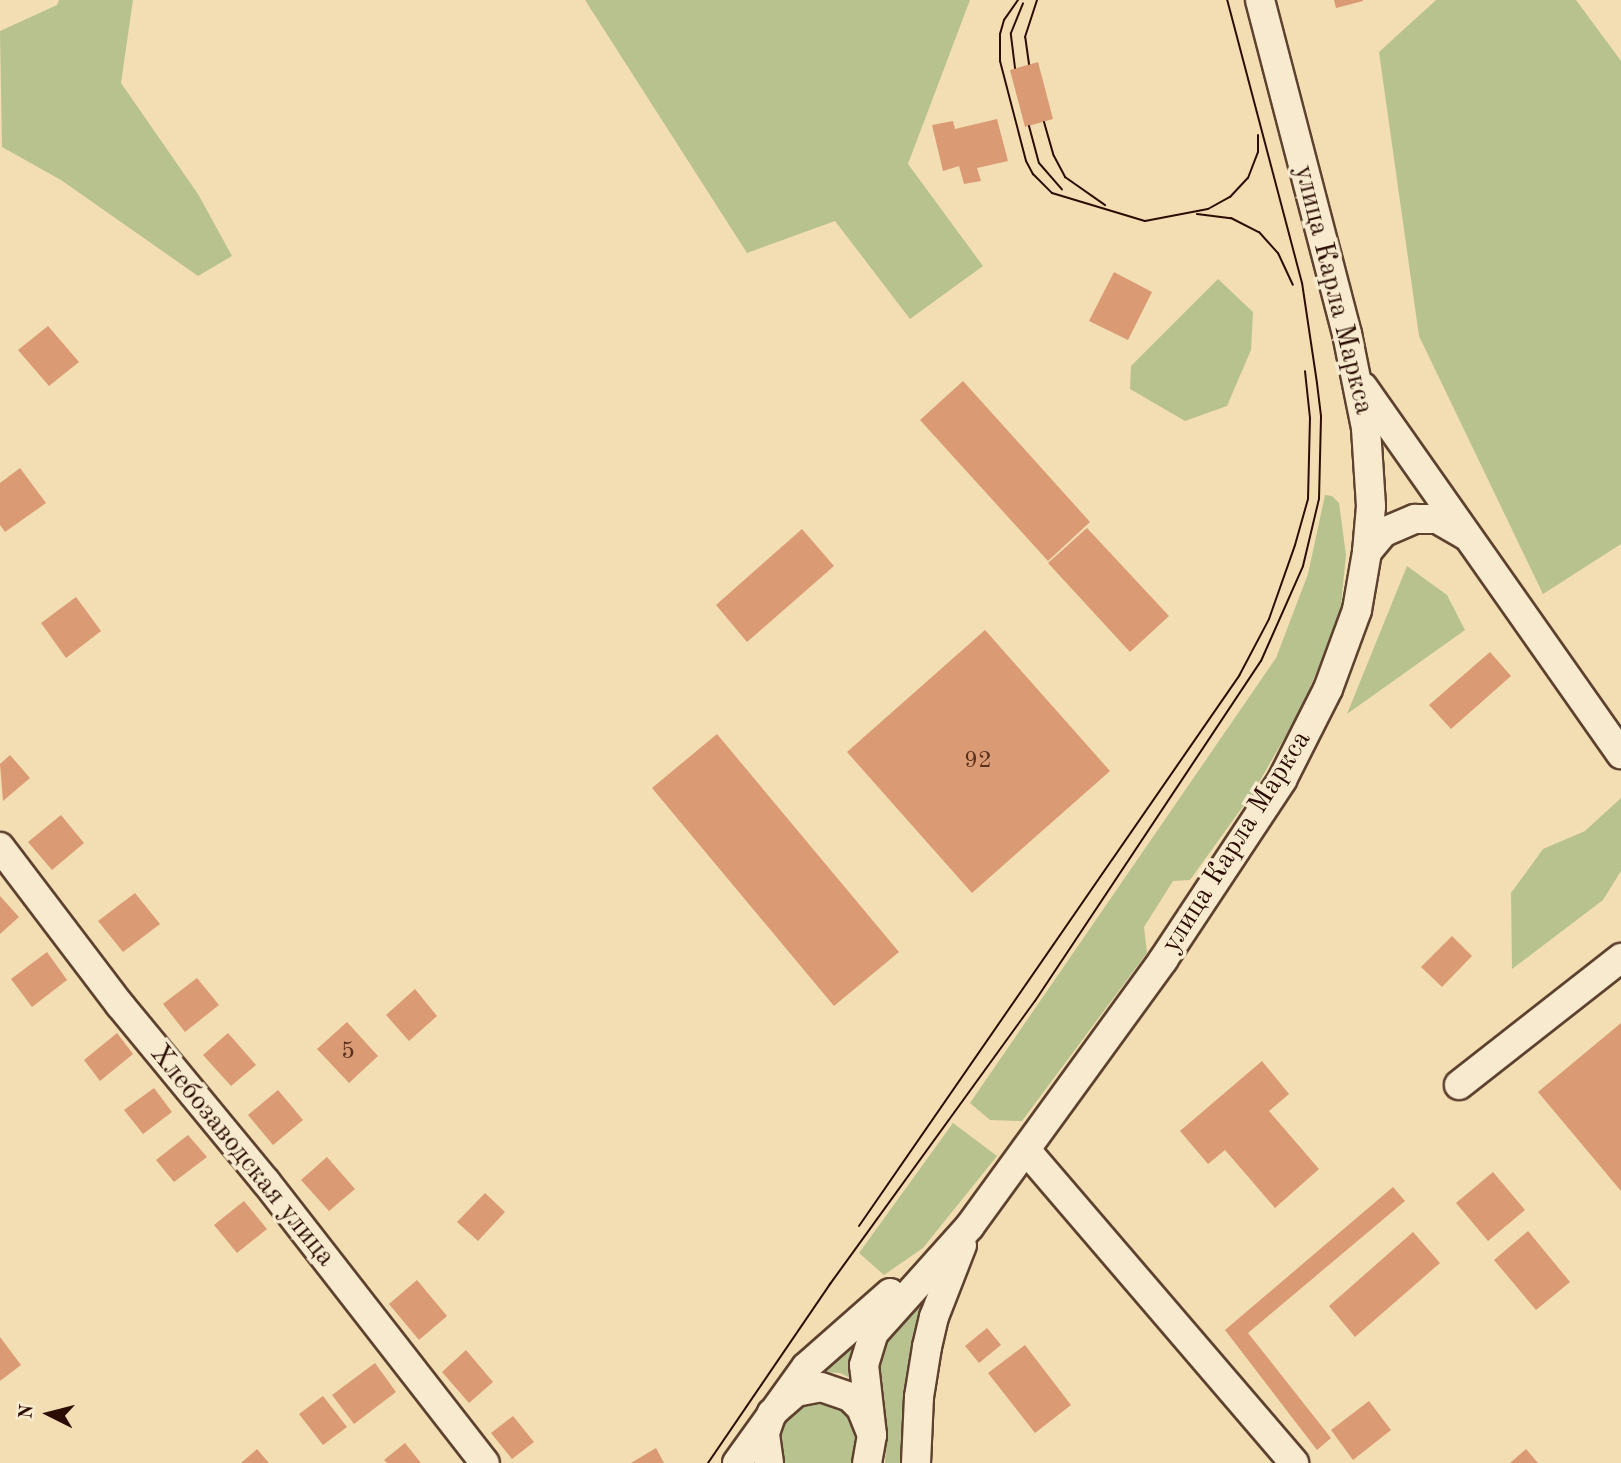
<!DOCTYPE html>
<meta charset="utf-8">
<style>
body{margin:0}
#map{position:relative;width:1621px;height:1463px;overflow:hidden;background:#f3deb3;font-family:"Old Standard TT",serif}
div>[style]{position:absolute}
[style*='--x']{left:calc(var(--x)*1px);top:calc(var(--y)*1px);width:calc(var(--w)*1px);rotate:calc(var(--a)*1deg)}
.green>*{inset:0;background:#b8c28f}
.building>*{inset:0;background:#da9a74}
.roads{filter:drop-shadow(2px 0 #5e412f) drop-shadow(-2px 0 #5e412f) drop-shadow(0 2px #5e412f) drop-shadow(0 -2px #5e412f)}
.minor>*{height:28px;margin:-14px;padding:0 14px;transform-origin:14px;border-radius:14px;background:#f7eace}
.tram>*{height:2px;margin:-1px;padding:0 1px;transform-origin:1px;border-radius:1px;background:#2c0d03}
span{translate:-50% -50%;white-space:nowrap;text-align:center;line-height:1.15;-webkit-text-stroke:7px #f7eace;paint-order:stroke}
.number-label{font-size:24px;color:#58301f}
.number-label span{-webkit-text-stroke-width:0}
.street-label{font-size:28px;color:#2c0d03}
.north{position:absolute;left:14px;top:1379px;width:70px;height:70px;-webkit-text-stroke:5px #f7eace;paint-order:stroke;rotate:276deg;font-size:19px;font-weight:700;line-height:28px;text-align:center;color:#2c0d03}
.north::after{content:'';display:block;margin:auto;width:24px;height:32px;background:#2c0d03;clip-path:polygon(50% 0,100% 100%,50% 72%,0 100%)}
</style>
<div id="map">
<div class="green">
<div style="clip-path:polygon(59px 0,133px 0,121px 83px,198px 194px,232px 256px,198px 276px,61px 180px,2px 147px,0 31px,57px 5px)"></div>
<div style="clip-path:polygon(585px 0,970px 0,908px 164px,983px 266px,910px 319px,835px 221px,747px 253px)"></div>
<div style="clip-path:polygon(1436px 0,1576px 0,1621px 61px,1621px 544px,1543px 594px,1419px 336px,1379px 52px)"></div>
<div style="clip-path:polygon(1218px 279px,1253px 312px,1251px 350px,1227px 406px,1185px 421px,1130px 389px,1131px 366px)"></div>
<div style="clip-path:polygon(1325px 495px,1332px 496px,1339px 503px,1346px 555px,1340px 615px,1302px 707px,1254px 791px,1190px 880px,1173px 881px,1144px 927px,1147px 953px,1022px 1121px,990px 1120px,970px 1103px,1276px 658px,1308px 574px)"></div>
<div style="clip-path:polygon(1407px 566px,1447px 595px,1465px 630px,1347px 714px)"></div>
<div style="clip-path:polygon(1621px 798px,1621px 871px,1603px 900px,1512px 969px,1511px 893px,1543px 849px,1585px 831px)"></div>
<div style="clip-path:polygon(953px 1123px,997px 1156px,923px 1248px,884px 1275px,859px 1253px)"></div>
<div style="clip-path:polygon(929px 1292px,913px 1342px,902px 1463px,885px 1463px,887px 1436px,885px 1417px,875px 1395px,874px 1353px)"></div>
<div style="clip-path:polygon(865px 1329px,856px 1381px,840px 1373px,821px 1372px)"></div>
<div style="clip-path:polygon(812px 1400px,837px 1404px,851px 1417px,859px 1434px,854px 1463px,781px 1463px,776px 1434px,788px 1411px)"></div>
</div>
<div class="building">
<div style="clip-path:polygon(1334px 0,1363px 0,1363px 1px,1336px 8px)"></div>
<div style="clip-path:polygon(1038px 62px,1053px 119px,1025px 127px,1010px 70px)"></div>
<div style="clip-path:polygon(997px 119px,1008px 161px,977px 168px,981px 181px,964px 184px,959px 166px,943px 171px,932px 125px,953px 121px,955px 129px)"></div>
<div style="clip-path:polygon(1114px 272px,1152px 292px,1128px 340px,1089px 321px)"></div>
<div style="clip-path:polygon(48px 326px,79px 362px,49px 386px,18px 350px)"></div>
<div style="clip-path:polygon(963px 381px,1090px 522px,1048px 561px,920px 420px)"></div>
<div style="clip-path:polygon(20px 468px,46px 503px,5px 532px,0 525px,0 483px)"></div>
<div style="clip-path:polygon(1087px 528px,1169px 616px,1130px 652px,1048px 563px)"></div>
<div style="clip-path:polygon(802px 529px,834px 566px,747px 642px,716px 605px)"></div>
<div style="clip-path:polygon(76px 597px,101px 631px,66px 658px,41px 623px)"></div>
<div style="clip-path:polygon(985px 630px,1110px 771px,972px 893px,847px 752px)"></div>
<div style="clip-path:polygon(1490px 652px,1511px 676px,1451px 729px,1429px 705px)"></div>
<div style="clip-path:polygon(717px 734px,899px 952px,834px 1006px,652px 788px)"></div>
<div style="clip-path:polygon(10px 755px,30px 778px,3px 801px,0 764px)"></div>
<div style="clip-path:polygon(61px 815px,84px 843px,52px 870px,28px 842px)"></div>
<div style="clip-path:polygon(135px 893px,160px 924px,123px 952px,98px 921px)"></div>
<div style="clip-path:polygon(0 896px,19px 917px,0 934px)"></div>
<div style="clip-path:polygon(1452px 936px,1472px 956px,1442px 987px,1421px 967px)"></div>
<div style="clip-path:polygon(47px 952px,67px 980px,32px 1007px,11px 979px)"></div>
<div style="clip-path:polygon(197px 978px,219px 1005px,185px 1032px,163px 1004px)"></div>
<div style="clip-path:polygon(415px 989px,437px 1016px,409px 1041px,386px 1015px)"></div>
<div style="clip-path:polygon(347px 1022px,378px 1056px,349px 1083px,317px 1049px)"></div>
<div style="clip-path:polygon(1621px 1023px,1621px 1191px,1538px 1092px)"></div>
<div style="clip-path:polygon(117px 1033px,133px 1054px,100px 1081px,84px 1060px)"></div>
<div style="clip-path:polygon(228px 1033px,256px 1065px,231px 1086px,203px 1055px)"></div>
<div style="clip-path:polygon(1262px 1061px,1289px 1094px,1269px 1111px,1319px 1169px,1275px 1208px,1225px 1150px,1208px 1164px,1180px 1131px)"></div>
<div style="clip-path:polygon(154px 1088px,172px 1112px,143px 1134px,124px 1110px)"></div>
<div style="clip-path:polygon(278px 1090px,303px 1120px,273px 1145px,248px 1115px)"></div>
<div style="clip-path:polygon(188px 1135px,207px 1157px,174px 1182px,156px 1160px)"></div>
<div style="clip-path:polygon(327px 1157px,355px 1189px,329px 1211px,301px 1180px)"></div>
<div style="clip-path:polygon(1493px 1172px,1525px 1210px,1488px 1241px,1456px 1203px)"></div>
<div style="clip-path:polygon(1393px 1187px,1405px 1201px,1248px 1333px,1331px 1438px,1317px 1450px,1225px 1330px)"></div>
<div style="clip-path:polygon(485px 1193px,505px 1212px,478px 1241px,457px 1222px)"></div>
<div style="clip-path:polygon(244px 1201px,267px 1229px,237px 1253px,214px 1225px)"></div>
<div style="clip-path:polygon(1528px 1231px,1570px 1282px,1536px 1310px,1494px 1260px)"></div>
<div style="clip-path:polygon(1413px 1232px,1440px 1263px,1355px 1337px,1329px 1306px)"></div>
<div style="clip-path:polygon(417px 1280px,447px 1316px,419px 1340px,389px 1304px)"></div>
<div style="clip-path:polygon(987px 1328px,1001px 1345px,979px 1363px,965px 1346px)"></div>
<div style="clip-path:polygon(0 1337px,21px 1365px,0 1381px)"></div>
<div style="clip-path:polygon(1025px 1345px,1071px 1405px,1035px 1433px,988px 1373px)"></div>
<div style="clip-path:polygon(466px 1350px,493px 1382px,469px 1403px,442px 1372px)"></div>
<div style="clip-path:polygon(375px 1363px,396px 1392px,354px 1424px,332px 1395px)"></div>
<div style="clip-path:polygon(323px 1396px,347px 1427px,323px 1445px,299px 1414px)"></div>
<div style="clip-path:polygon(1369px 1401px,1391px 1430px,1353px 1460px,1331px 1430px)"></div>
<div style="clip-path:polygon(513px 1416px,534px 1442px,512px 1459px,491px 1433px)"></div>
<div style="clip-path:polygon(405px 1443px,421px 1463px,387px 1463px,384px 1460px)"></div>
<div style="clip-path:polygon(656px 1448px,664px 1463px,631px 1463px)"></div>
<div style="clip-path:polygon(257px 1449px,269px 1463px,241px 1463px)"></div>
<div style="clip-path:polygon(1526px 1449px,1538px 1463px,1510px 1463px)"></div>
</div>
<div class="roads">
<div class="minor">
<div style="--x:1363;--y:387;--w:449;--a:54.9"></div>
<div style="--x:1367;--y:552;--w:26;--a:-50"></div>
<div style="--x:1384;--y:532;--w:34;--a:-23"></div>
<div style="--x:1415;--y:519;--w:22;--a:0"></div>
<div style="--x:1437;--y:519;--w:34;--a:30"></div>
<div style="--x:0;--y:847;--w:198;--a:52.8"></div>
<div style="--x:120;--y:1005;--w:229;--a:50.5"></div>
<div style="--x:266;--y:1182;--w:356;--a:52.1"></div>
<div style="--x:1459;--y:1085;--w:206;--a:-38.1"></div>
<div style="--x:1026;--y:1150;--w:412;--a:49.4"></div>
<div style="--x:872;--y:1435;--w:70;--a:-96.5"></div>
<div style="--x:864;--y:1365;--w:34;--a:-73"></div>
<div style="--x:874;--y:1333;--w:144;--a:-48.1"></div>
<div style="--x:970;--y:1226;--w:329;--a:-54"></div>
<div style="--x:1163;--y:960;--w:216;--a:-56.5"></div>
<div style="--x:1282;--y:780;--w:102;--a:-63.2"></div>
<div style="--x:1328;--y:689;--w:84;--a:-69.8"></div>
<div style="--x:1357;--y:610;--w:59;--a:-80.2"></div>
<div style="--x:1367;--y:552;--w:46;--a:-85"></div>
<div style="--x:1371;--y:506;--w:78;--a:-93.7"></div>
<div style="--x:1366;--y:428;--w:96;--a:-101.4"></div>
<div style="--x:1347;--y:334;--w:345;--a:-104.6"></div>
<div style="--x:737;--y:1463;--w:118;--a:-54.3"></div>
<div style="--x:806;--y:1367;--w:112;--a:-41.4"></div>
<div style="--x:769;--y:1463;--w:30;--a:-98"></div>
<div style="--x:765;--y:1433;--w:21;--a:-71"></div>
<div style="--x:772;--y:1413;--w:32;--a:-41"></div>
<div style="--x:796;--y:1392;--w:25;--a:-11"></div>
<div style="--x:821;--y:1387;--w:31;--a:19"></div>
<div style="--x:850;--y:1397;--w:16;--a:45"></div>
<div style="--x:861;--y:1408;--w:29;--a:68"></div>
<div style="--x:872;--y:1435;--w:28;--a:100"></div>
<div style="--x:916;--y:1463;--w:66;--a:-87.4"></div>
<div style="--x:919;--y:1397;--w:51;--a:-80.9"></div>
<div style="--x:927;--y:1347;--w:31;--a:-77"></div>
<div style="--x:934;--y:1317;--w:77;--a:-68.7"></div>
</div>
</div>
<div class="tram">
<div style="--x:1018;--y:0;--w:24;--a:125"></div>
<div style="--x:1004;--y:20;--w:15;--a:106"></div>
<div style="--x:1000;--y:34;--w:27;--a:90"></div>
<div style="--x:1000;--y:61;--w:103;--a:75.4"></div>
<div style="--x:1026;--y:161;--w:15;--a:62"></div>
<div style="--x:1033;--y:174;--w:27;--a:45"></div>
<div style="--x:1052;--y:193;--w:97;--a:16.8"></div>
<div style="--x:1145;--y:221;--w:64;--a:-10.8"></div>
<div style="--x:1208;--y:209;--w:25;--a:-29"></div>
<div style="--x:1230;--y:197;--w:26;--a:-47"></div>
<div style="--x:1248;--y:178;--w:28;--a:-69"></div>
<div style="--x:1258;--y:152;--w:17;--a:-90"></div>
<div style="--x:1029;--y:64;--w:27;--a:-98"></div>
<div style="--x:1025;--y:37;--w:39;--a:-72"></div>
<div style="--x:1015;--y:68;--w:35;--a:-97"></div>
<div style="--x:1011;--y:33;--w:32;--a:-68"></div>
<div style="--x:1044;--y:122;--w:35;--a:74"></div>
<div style="--x:1054;--y:156;--w:24;--a:62"></div>
<div style="--x:1065;--y:177;--w:49;--a:35"></div>
<div style="--x:1029;--y:126;--w:38;--a:75"></div>
<div style="--x:1039;--y:163;--w:35;--a:49"></div>
<div style="--x:1197;--y:214;--w:34;--a:7"></div>
<div style="--x:1231;--y:218;--w:31;--a:27"></div>
<div style="--x:1259;--y:232;--w:28;--a:48"></div>
<div style="--x:1278;--y:253;--w:35;--a:65"></div>
<div style="--x:859;--y:1226;--w:669;--a:-55.36"></div>
<div style="--x:1239;--y:676;--w:64;--a:-62.2"></div>
<div style="--x:1269;--y:619;--w:78;--a:-70.6"></div>
<div style="--x:1295;--y:545;--w:48;--a:-74.2"></div>
<div style="--x:1308;--y:499;--w:81;--a:-88.6"></div>
<div style="--x:1310;--y:418;--w:47;--a:-96.1"></div>
<div style="--x:708;--y:1463;--w:217;--a:-55.7"></div>
<div style="--x:830;--y:1284;--w:349;--a:-54.1"></div>
<div style="--x:1035;--y:1001;--w:408;--a:-56.4"></div>
<div style="--x:1261;--y:661;--w:104;--a:-66.1"></div>
<div style="--x:1303;--y:566;--w:69;--a:-76.6"></div>
<div style="--x:1319;--y:499;--w:83;--a:-88.6"></div>
<div style="--x:1321;--y:416;--w:33;--a:-97"></div>
<div style="--x:1317;--y:383;--w:101;--a:-98.5"></div>
<div style="--x:1302;--y:283;--w:293;--a:-104.8"></div>
</div>
<div class="number-label">
<span style="left:978px;top:762px">92</span>
<span style="left:348px;top:1053px">5</span>
</div>
<div class="street-label">
<span style="left:1333px;top:290px;rotate:76deg">улица Карла Маркса</span>
<span style="left:1237px;top:842px;rotate:-58deg">улица Карла Маркса</span>
<span style="left:242px;top:1156px;rotate:51deg">Хлебозаводская улица</span>
</div>
<div class="north">N</div>
</div>
